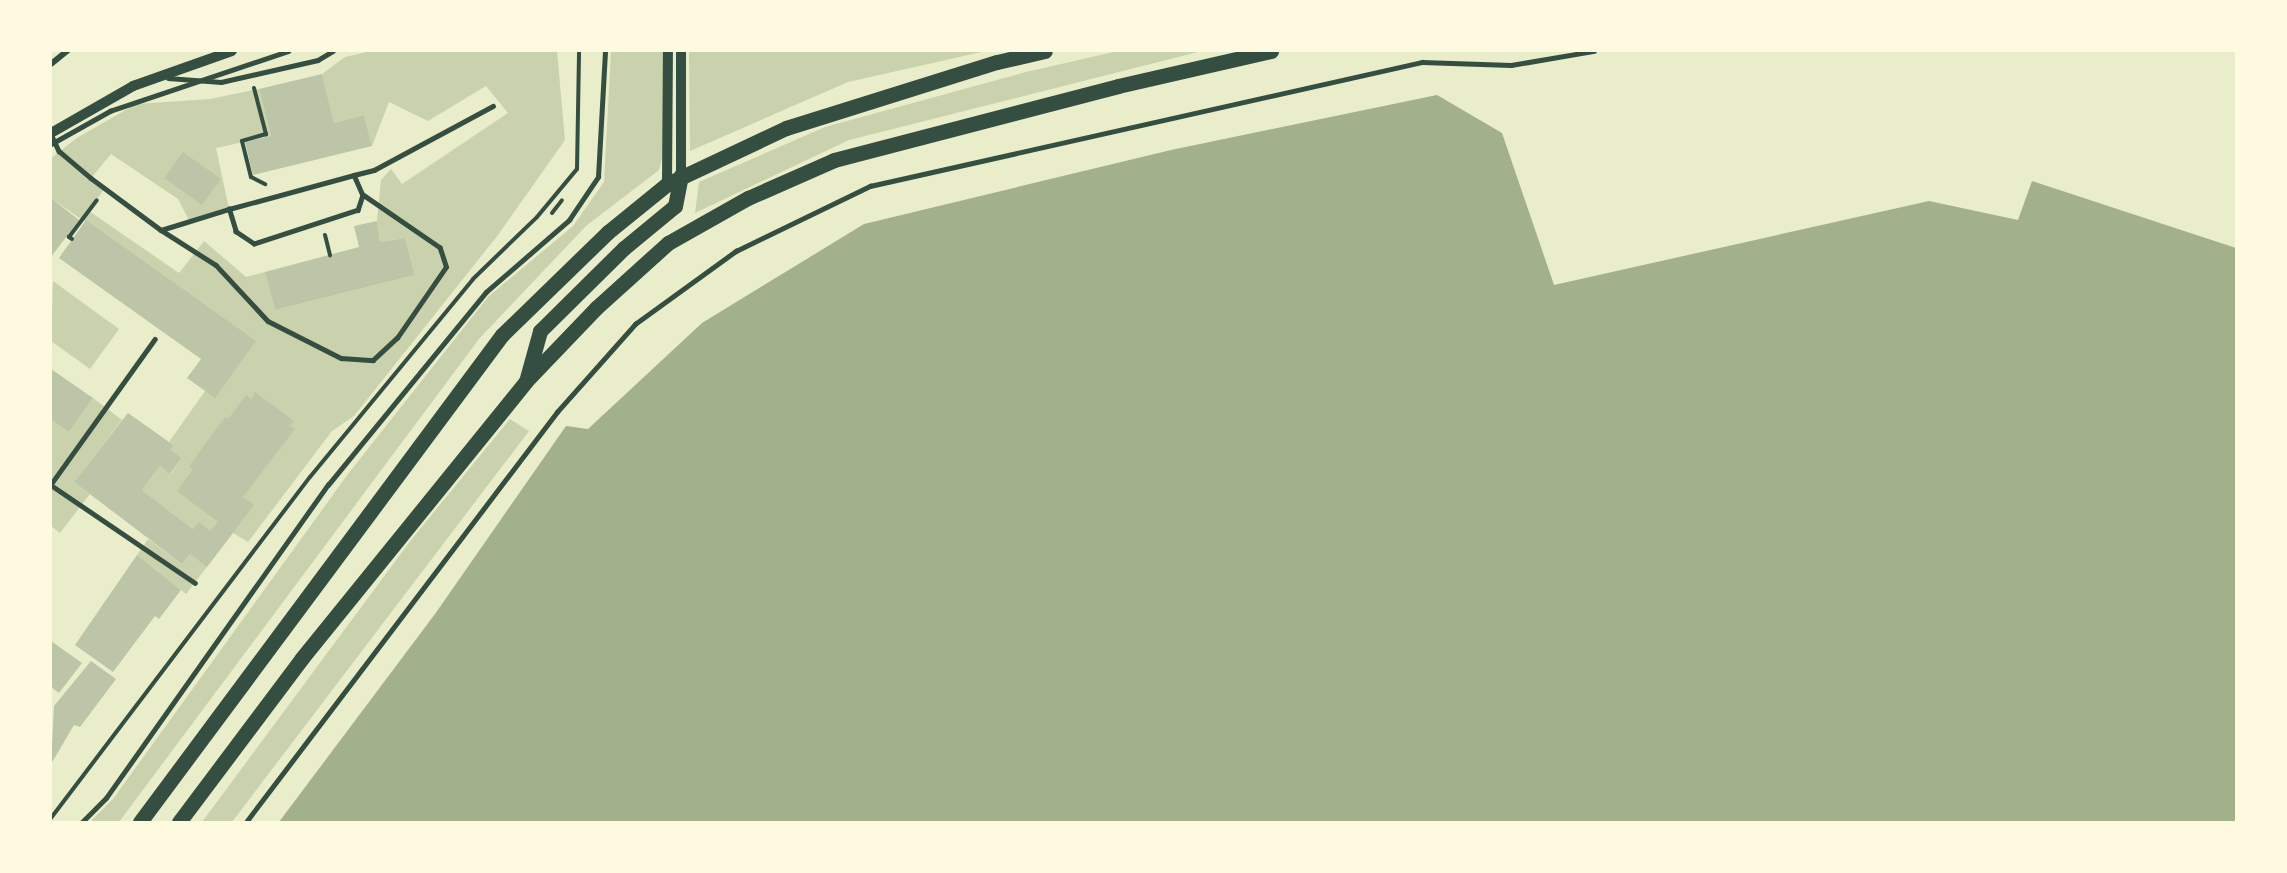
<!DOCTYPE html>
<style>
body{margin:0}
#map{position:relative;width:2287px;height:873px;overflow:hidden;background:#e9edc9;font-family:"DM Sans",sans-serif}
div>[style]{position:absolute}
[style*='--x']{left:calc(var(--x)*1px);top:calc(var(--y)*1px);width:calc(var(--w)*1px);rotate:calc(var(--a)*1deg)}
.green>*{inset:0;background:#cad2ad}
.water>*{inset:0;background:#a3b18a}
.building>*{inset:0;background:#bcc5a7}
.path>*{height:4px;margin:-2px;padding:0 2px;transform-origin:2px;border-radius:2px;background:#344e41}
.service>*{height:4.5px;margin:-2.25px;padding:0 2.25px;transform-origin:2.25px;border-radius:2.25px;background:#344e41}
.minor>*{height:6px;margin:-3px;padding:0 3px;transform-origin:3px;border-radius:3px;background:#344e41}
.tertiary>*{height:10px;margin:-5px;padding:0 5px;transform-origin:5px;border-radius:5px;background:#344e41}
.primary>*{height:15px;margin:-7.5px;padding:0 7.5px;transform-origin:7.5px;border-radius:7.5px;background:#344e41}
span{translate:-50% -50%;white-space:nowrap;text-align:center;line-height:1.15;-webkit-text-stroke:4.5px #fefae0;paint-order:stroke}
.frame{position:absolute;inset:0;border:52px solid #fefae0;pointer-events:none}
</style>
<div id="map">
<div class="green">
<div style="clip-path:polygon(371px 51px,557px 51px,565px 140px,498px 235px,354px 416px,332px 431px,248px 542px,233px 533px,186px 594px,137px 555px,148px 539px,182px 564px,190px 554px,193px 529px,142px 490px,160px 466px,171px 474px,182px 458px,171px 450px,174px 446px,169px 442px,205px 391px,255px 341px,51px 198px,51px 158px,77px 138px,136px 104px,210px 99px,259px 89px,271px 136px,216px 148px,229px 209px,190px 222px,178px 199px,111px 154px,91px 178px,104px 189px,89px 211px,179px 273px,204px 241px,246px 277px,265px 272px,275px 310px,415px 275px,405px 238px,380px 242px,377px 221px,381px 180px,391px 169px,402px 184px,508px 113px,486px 86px,428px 121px,389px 102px,372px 146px,364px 115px,334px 123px,322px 74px,345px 57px)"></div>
<div style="clip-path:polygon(611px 51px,663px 51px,665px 148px,659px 170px,586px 226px,479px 339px,119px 822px,90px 822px,113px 799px,348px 474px,488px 297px,573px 226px,604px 182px)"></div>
<div style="clip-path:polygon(689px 51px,986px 51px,848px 82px,690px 151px)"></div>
<div style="clip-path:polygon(1118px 51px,1202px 51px,849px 140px,695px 213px,699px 182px,825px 127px,1026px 72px)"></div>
<div style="clip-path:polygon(53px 281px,119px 329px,90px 369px,51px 341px)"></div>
<div style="clip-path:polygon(93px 398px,122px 420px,74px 482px,90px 494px,60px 533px,51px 526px,51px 420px,69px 432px)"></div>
<div style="clip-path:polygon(510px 419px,529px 431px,232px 822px,202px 822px,411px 540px)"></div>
</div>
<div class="water">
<div style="clip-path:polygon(1437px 95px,1502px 133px,1554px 285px,1929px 201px,2018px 220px,2032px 181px,2236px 248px,2236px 822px,279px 822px,435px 614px,566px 426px,588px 429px,702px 323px,864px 224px,1171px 150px)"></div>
</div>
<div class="building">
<div style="clip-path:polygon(322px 74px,334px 123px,364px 115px,372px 146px,253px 175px,245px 142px,271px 136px,259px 89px)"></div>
<div style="clip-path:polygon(183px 152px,221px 179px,202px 205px,164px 178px)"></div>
<div style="clip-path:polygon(51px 198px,79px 220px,51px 257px)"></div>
<div style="clip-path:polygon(86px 220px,256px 341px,215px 398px,187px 378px,201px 359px,59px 258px)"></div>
<div style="clip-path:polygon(377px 221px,380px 242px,405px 238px,415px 275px,275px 310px,265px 272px,359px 247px,354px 226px)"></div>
<div style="clip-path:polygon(51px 369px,93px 398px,69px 432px,51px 420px)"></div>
<div style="clip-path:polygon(255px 392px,294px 421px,290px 426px,295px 429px,243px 497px,254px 505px,207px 567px,190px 554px,182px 564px,74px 482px,128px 413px,169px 442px,174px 446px,171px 450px,182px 458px,170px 474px,160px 466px,142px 490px,193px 529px,199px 522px,210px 531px,218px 522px,177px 491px,193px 469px,189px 466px,225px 417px,228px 419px,246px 395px,251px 399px)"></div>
<div style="clip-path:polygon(137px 555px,181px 590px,159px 619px,155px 616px,113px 672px,75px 645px)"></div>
<div style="clip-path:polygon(51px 641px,82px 663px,59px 693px,51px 687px)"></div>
<div style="clip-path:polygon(91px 661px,116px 679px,80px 727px,74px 725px,51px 764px,54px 706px)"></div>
</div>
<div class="path">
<div style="--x:254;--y:88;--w:48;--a:75.4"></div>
<div style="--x:266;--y:134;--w:25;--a:164"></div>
<div style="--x:242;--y:141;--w:37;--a:76"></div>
<div style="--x:251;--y:177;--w:16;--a:27"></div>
<div style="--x:552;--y:213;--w:16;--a:-52"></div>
<div style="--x:325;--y:235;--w:21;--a:76"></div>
<div style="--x:72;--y:239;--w:4;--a:-146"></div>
<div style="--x:69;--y:237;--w:46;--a:-52.9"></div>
<div style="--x:51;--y:818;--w:428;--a:-52.8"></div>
<div style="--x:310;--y:477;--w:256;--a:-50.5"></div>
<div style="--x:473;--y:279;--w:89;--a:-44.1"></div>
<div style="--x:537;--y:217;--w:62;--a:-50.2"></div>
<div style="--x:577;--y:169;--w:118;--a:-89"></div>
</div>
<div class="service">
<div style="--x:168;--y:78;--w:53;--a:4.3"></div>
<div style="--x:221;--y:82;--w:99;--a:-12.8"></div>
<div style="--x:318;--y:60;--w:17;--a:-31"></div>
<div style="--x:51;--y:134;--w:19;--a:65"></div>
<div style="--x:59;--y:151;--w:42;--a:40.2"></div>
<div style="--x:91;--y:178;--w:87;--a:36.6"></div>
<div style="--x:161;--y:230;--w:65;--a:32.5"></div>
<div style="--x:216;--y:265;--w:76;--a:47.1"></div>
<div style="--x:268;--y:321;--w:82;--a:26.9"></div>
<div style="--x:341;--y:358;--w:32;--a:4"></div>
<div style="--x:373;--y:360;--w:33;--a:-43"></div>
<div style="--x:397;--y:338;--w:86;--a:-55.4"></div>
<div style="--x:446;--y:267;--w:20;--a:-108"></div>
<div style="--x:440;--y:248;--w:93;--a:-145.5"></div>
<div style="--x:51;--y:144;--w:68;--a:-29.2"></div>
<div style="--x:110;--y:111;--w:188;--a:-18.6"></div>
<div style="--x:354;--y:175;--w:22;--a:66"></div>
<div style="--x:363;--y:195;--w:16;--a:108"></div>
<div style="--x:358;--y:210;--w:109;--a:161.9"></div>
<div style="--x:254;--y:244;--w:22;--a:-146"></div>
<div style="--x:236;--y:232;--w:24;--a:-107"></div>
<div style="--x:229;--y:209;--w:130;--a:-15.2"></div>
<div style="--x:354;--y:175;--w:21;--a:-14"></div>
<div style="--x:374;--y:170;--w:135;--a:-28.3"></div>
<div style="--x:161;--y:230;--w:71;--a:-17.2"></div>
<div style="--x:51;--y:484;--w:178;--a:-54.4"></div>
<div style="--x:51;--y:485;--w:174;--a:34.2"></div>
<div style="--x:82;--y:822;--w:34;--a:-45"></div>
<div style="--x:106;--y:798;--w:384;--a:-54.7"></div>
<div style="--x:328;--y:485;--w:249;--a:-50.7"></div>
<div style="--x:486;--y:292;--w:110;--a:-40.9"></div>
<div style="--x:569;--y:220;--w:52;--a:-56"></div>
<div style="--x:598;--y:177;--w:126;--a:-86.8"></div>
<div style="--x:246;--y:822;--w:515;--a:-52.82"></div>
<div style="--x:557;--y:412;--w:118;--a:-48.4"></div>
<div style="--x:635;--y:324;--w:125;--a:-35.9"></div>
<div style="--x:736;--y:251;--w:149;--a:-25.9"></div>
<div style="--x:870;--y:186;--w:566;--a:-12.66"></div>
<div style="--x:1422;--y:62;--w:89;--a:1.9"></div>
<div style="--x:1511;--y:65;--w:84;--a:-9.6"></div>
</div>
<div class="minor">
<div style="--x:51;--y:64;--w:21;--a:-39"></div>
</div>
<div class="tertiary">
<div style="--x:681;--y:51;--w:125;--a:90"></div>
<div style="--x:51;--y:133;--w:95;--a:-29.8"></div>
<div style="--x:133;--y:86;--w:105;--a:-19.5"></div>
<div style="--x:667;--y:184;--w:133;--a:-89.6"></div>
</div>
<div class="primary">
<div style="--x:527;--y:378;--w:49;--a:-74.5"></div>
<div style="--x:540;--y:331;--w:118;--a:-44.7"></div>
<div style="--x:624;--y:248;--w:66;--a:-39.5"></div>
<div style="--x:675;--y:206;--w:31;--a:-79"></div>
<div style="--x:140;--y:822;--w:607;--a:-53.38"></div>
<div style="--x:502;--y:335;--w:148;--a:-44.2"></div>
<div style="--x:608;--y:232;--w:76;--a:-39.1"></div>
<div style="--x:667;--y:184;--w:132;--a:-25.2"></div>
<div style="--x:786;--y:128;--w:221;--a:-17.4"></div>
<div style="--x:997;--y:62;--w:49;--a:-12.9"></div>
<div style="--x:179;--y:822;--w:205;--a:-53.1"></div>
<div style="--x:302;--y:658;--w:356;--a:-51"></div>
<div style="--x:526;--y:381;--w:101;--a:-46.2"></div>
<div style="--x:596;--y:308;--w:97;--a:-42.1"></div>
<div style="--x:668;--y:243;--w:92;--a:-29.4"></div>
<div style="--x:748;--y:198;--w:94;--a:-23.8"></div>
<div style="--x:834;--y:160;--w:293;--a:-14.6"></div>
<div style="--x:1118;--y:86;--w:157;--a:-12.9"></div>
</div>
<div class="frame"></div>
</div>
